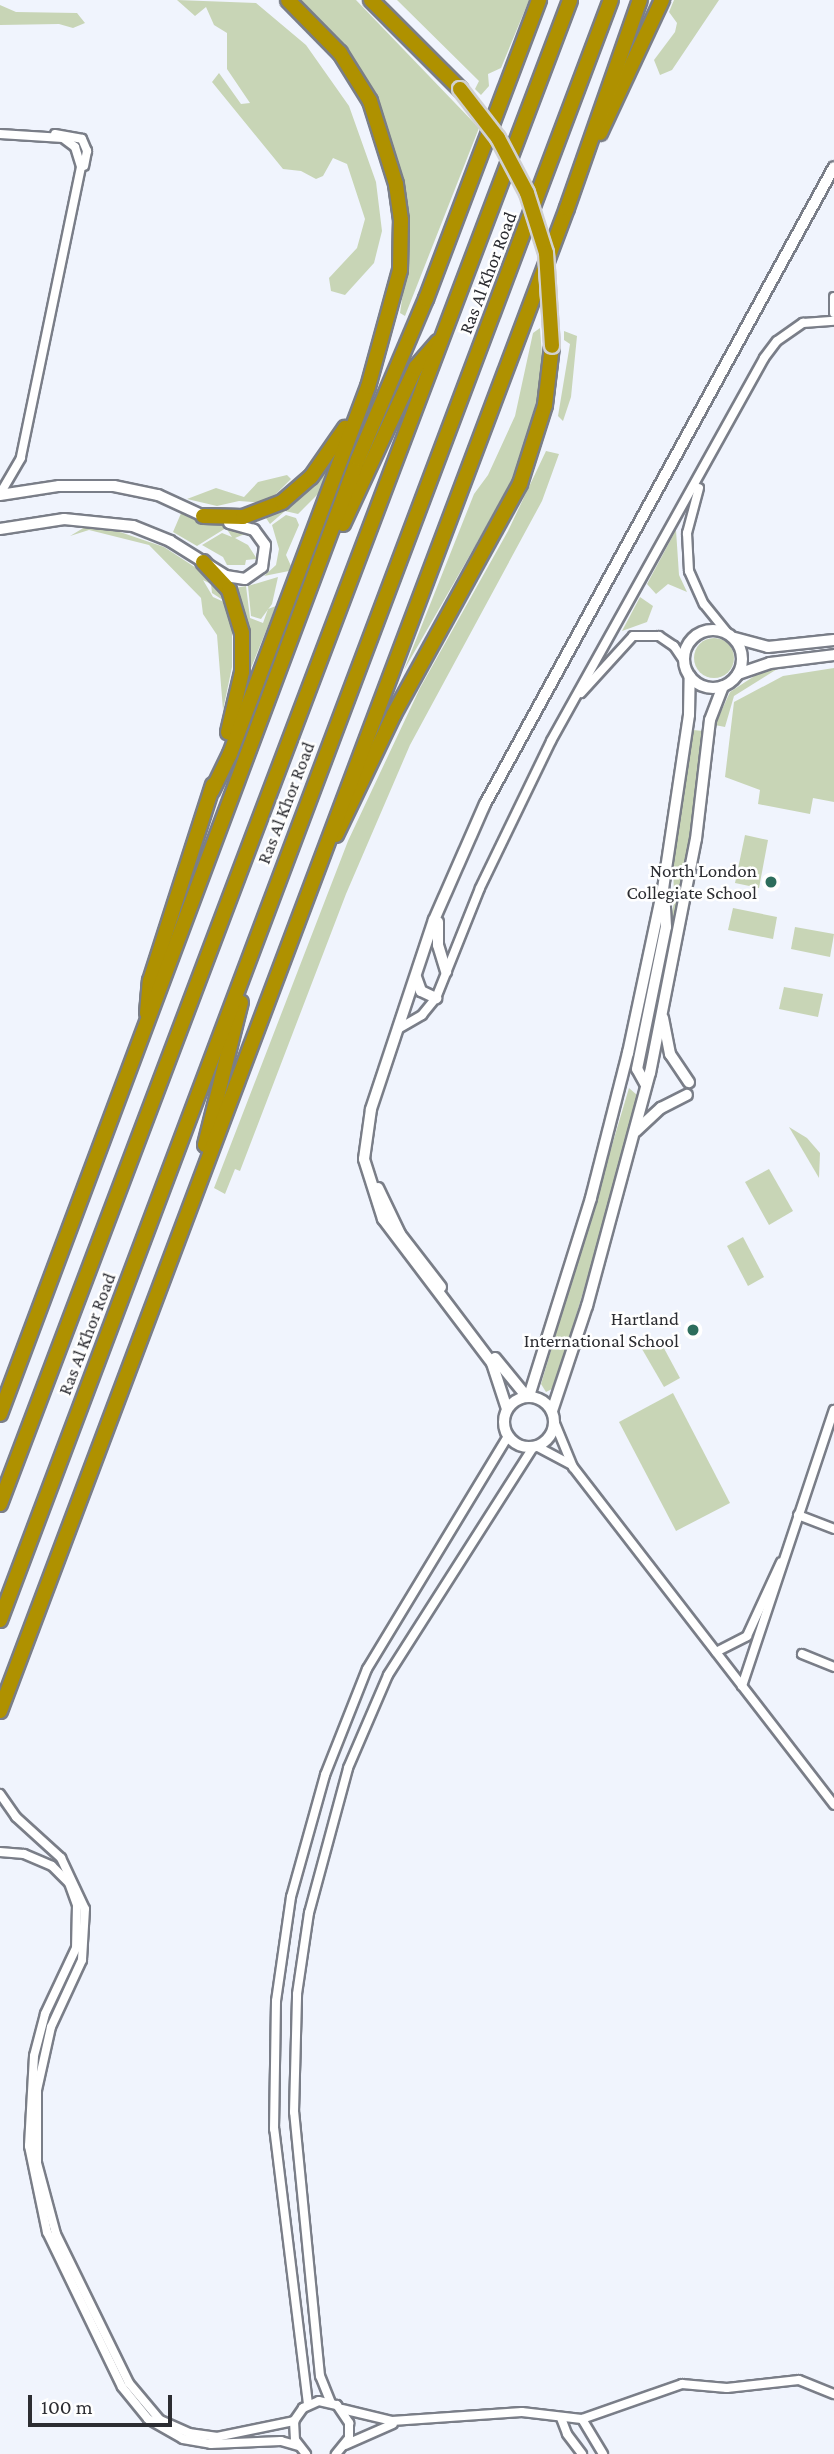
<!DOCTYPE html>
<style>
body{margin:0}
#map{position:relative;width:834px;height:2454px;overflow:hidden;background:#f0f4fd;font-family:"Crimson Pro",serif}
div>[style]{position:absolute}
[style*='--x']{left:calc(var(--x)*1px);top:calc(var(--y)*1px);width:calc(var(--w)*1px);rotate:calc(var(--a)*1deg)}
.green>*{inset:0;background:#c8d5b6}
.round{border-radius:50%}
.roads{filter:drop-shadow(2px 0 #7a7e88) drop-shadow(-2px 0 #7a7e88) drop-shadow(0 2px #7a7e88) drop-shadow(0 -2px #7a7e88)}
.minor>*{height:8px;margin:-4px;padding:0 4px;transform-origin:4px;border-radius:4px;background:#fff}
.tertiary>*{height:10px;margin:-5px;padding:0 5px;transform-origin:5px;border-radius:5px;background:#fff}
.tertiary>.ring{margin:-5px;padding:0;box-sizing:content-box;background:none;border:10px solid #fff;border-radius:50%}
.motorway>*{height:14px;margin:-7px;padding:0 7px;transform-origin:7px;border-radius:7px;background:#af9100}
.bridges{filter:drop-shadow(2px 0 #d1d1d2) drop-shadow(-2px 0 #d1d1d2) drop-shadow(0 2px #d1d1d2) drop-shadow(0 -2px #d1d1d2)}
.motorway-bridge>*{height:14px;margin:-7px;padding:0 7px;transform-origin:7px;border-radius:7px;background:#af9100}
.dots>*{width:19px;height:19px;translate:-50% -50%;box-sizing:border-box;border:4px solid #fff;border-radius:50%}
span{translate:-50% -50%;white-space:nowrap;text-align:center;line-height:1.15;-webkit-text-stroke:5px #fff;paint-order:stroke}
.street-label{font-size:19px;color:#2c2d32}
.poi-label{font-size:19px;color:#2c2d32}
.right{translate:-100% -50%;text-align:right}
.scale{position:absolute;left:28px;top:2395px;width:144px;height:32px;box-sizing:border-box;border:4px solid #2c2d32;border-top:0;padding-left:9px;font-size:21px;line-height:24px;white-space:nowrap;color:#2c2d32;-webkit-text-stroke:5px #fff;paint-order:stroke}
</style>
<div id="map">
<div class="green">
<div style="clip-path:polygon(177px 0,256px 3px,306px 45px,349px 106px,376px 182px,382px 231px,374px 263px,345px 295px,331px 291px,329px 278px,357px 248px,365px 219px,347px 164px,333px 158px,323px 176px,316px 179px,301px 171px,283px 169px,212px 82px,219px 73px,241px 104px,250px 103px,227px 69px,227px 33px,214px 25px,206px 7px,195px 16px)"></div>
<div style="clip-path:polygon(297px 0,356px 0,479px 128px,405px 316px,400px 313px,408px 259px,404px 202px,355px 64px,322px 23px)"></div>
<div style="clip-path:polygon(397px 0,529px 0,501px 68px,488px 74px,489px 86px,481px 95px,475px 89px,479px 81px)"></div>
<div style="clip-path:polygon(674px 0,719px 0,672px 70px,660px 75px,654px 60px,675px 32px,677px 23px,669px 12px)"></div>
<div style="clip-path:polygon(0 5px,16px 12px,77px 13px,85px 23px,73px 28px,59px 24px,0 25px)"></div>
<div style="clip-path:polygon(540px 328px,542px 356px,537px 399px,514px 478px,404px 670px,474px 494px,488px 475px,515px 416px,533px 333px)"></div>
<div style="clip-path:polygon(564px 331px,577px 336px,571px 397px,563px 421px,558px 416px,570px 344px,564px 340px)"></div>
<div style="clip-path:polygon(546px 451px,559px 454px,542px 501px,410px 745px,346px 894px,240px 1171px,235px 1169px,225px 1194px,214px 1188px,348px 841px,420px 688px,508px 531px)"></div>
<div style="clip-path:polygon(334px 456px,318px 494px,298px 514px,285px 511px,270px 524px,266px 518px)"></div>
<div style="clip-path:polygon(287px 475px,291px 479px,267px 503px,239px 501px,217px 506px,187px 499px,216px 488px,244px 497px,258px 482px)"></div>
<div style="clip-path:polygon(182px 511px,247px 533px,235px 538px,248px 545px,257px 559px,246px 560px,245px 565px,227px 565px,223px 557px,202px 545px,222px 533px,232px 537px,226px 528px,197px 546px,173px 532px)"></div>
<div style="clip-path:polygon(286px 515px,296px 518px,299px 525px,286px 555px,291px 566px,289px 571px,264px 576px,276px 565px,279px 549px,272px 525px)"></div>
<div style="clip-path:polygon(85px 527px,120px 532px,164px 547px,210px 577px,226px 597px,233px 623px,226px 602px,212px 593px,211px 584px,203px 580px,213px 597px,224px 602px,232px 625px,232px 667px,223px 710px,217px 635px,203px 614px,201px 598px,149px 545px,89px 530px,70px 536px)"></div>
<div style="clip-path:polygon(676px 530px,679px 575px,687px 592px,668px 584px,656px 594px,647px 584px)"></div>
<div style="clip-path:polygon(278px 577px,272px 604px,261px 619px,251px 616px,248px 586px)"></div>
<div style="clip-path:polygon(246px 586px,250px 618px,263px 623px,268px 609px,276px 606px,249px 673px,248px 625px,235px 588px)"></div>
<div style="clip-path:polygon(640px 597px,653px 606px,647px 622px,622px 631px)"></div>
<div class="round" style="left:694px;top:638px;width:40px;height:40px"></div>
<div style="clip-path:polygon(782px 666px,734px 696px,725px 727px,715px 725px,730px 692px,759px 673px)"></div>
<div style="clip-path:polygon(834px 668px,834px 802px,813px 798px,810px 814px,758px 804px,760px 790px,725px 777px,734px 702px,783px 676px)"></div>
<div style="clip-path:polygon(693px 730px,703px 731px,682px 895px,647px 1053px,643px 1052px,674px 903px,673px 855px)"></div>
<div style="clip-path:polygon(745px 835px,768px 840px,759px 888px,735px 883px)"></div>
<div style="clip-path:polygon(733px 908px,777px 917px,773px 939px,728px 930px)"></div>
<div style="clip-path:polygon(795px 927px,834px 934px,830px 957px,791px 949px)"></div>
<div style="clip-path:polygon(784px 987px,823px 994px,818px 1017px,779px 1009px)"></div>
<div style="clip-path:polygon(629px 1088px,637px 1095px,610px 1203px,566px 1349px,552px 1389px,546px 1392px,541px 1384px)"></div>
<div style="clip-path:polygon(789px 1127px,807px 1138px,820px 1153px,819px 1178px)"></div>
<div style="clip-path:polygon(769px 1169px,793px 1211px,769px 1225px,745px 1182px)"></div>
<div style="clip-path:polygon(743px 1237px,764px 1277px,748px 1286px,727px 1246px)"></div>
<div style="clip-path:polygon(659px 1339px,680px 1378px,664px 1387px,642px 1349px)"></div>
<div style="clip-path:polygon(673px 1393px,730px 1503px,676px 1531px,619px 1422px)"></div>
</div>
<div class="roads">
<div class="minor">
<div style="--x:0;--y:134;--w:63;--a:3.6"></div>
<div style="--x:63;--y:138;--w:15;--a:37"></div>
<div style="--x:75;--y:147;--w:21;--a:73"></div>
<div style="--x:81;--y:167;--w:297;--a:101.7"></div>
<div style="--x:21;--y:458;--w:42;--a:120.3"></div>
<div style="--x:55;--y:134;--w:27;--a:10"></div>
<div style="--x:82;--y:139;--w:13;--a:67"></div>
<div style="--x:87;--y:151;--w:15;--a:101"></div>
<div style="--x:834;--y:297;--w:16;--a:90"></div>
<div style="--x:699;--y:488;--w:47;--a:104.9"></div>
<div style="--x:687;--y:533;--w:38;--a:87"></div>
<div style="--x:689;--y:571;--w:36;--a:66"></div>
<div style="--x:704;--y:604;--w:36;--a:51"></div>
<div style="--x:581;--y:693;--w:77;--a:-47.6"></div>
<div style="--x:633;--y:636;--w:26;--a:0"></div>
<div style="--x:659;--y:636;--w:18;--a:34"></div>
<div style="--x:674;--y:646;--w:18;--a:56"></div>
<div style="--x:398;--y:1029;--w:28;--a:-30"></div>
<div style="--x:422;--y:1015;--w:22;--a:-51"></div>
<div style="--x:436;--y:998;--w:118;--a:-68.2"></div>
<div style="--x:480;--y:888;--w:163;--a:-64.2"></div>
<div style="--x:551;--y:741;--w:438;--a:-60.9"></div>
<div style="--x:764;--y:358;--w:21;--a:-53"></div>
<div style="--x:777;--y:341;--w:32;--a:-35"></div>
<div style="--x:803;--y:323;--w:31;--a:-4"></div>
<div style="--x:554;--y:1421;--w:50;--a:67.6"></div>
<div style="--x:573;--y:1467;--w:427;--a:52.3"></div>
<div style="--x:536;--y:1446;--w:40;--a:28"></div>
<div style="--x:798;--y:1515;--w:39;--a:21"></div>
<div style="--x:716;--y:1652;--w:35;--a:-27"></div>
<div style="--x:747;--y:1636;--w:81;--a:-65.3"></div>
<div style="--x:802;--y:1654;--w:35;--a:22"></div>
<div style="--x:742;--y:1686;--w:291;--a:-71.6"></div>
<div style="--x:0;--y:1794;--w:28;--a:55"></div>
<div style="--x:16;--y:1817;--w:61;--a:42.3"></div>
<div style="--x:61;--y:1858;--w:56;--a:64.8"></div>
<div style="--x:85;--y:1909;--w:51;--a:93.4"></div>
<div style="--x:82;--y:1960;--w:74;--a:114.8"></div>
<div style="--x:51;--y:2027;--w:65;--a:102.5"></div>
<div style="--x:37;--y:2090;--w:73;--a:90"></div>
<div style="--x:37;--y:2163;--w:73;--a:75"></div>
<div style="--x:56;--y:2234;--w:166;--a:63.9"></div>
<div style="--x:129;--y:2383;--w:48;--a:50"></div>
<div style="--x:160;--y:2420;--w:32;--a:24"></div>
<div style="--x:189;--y:2433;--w:27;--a:8"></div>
<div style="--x:216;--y:2437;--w:80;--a:-11.6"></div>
<div style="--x:0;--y:1852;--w:24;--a:5"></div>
<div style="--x:24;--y:1854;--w:30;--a:23"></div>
<div style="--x:52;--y:1866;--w:24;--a:45"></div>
<div style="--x:69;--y:1883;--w:23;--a:70"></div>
<div style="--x:77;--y:1905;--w:43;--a:91.3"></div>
<div style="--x:76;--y:1948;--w:73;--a:115.2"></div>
<div style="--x:45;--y:2014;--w:43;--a:104.7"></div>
<div style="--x:34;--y:2056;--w:90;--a:93.2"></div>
<div style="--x:29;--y:2146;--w:88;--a:78.2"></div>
<div style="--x:47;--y:2232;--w:172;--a:64.2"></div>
<div style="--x:122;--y:2387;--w:41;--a:50.9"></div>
<div style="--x:148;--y:2419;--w:40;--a:29.7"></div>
<div style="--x:183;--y:2439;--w:28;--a:10"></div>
<div style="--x:211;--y:2444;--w:70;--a:-2.5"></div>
<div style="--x:281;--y:2441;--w:18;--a:16"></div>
<div style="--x:331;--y:2403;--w:29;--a:-112"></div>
<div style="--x:320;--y:2376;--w:265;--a:-95.6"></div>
<div style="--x:294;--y:2112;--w:118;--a:-88.5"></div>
<div style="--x:297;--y:1994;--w:82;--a:-81.6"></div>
<div style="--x:309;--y:1913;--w:150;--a:-74.9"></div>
<div style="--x:348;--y:1768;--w:101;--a:-66.7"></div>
<div style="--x:388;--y:1675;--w:270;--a:-57.5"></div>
<div style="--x:308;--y:2404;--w:277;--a:-97"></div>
<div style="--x:274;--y:2129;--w:128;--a:-89.1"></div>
<div style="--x:276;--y:2001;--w:105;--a:-81.8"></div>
<div style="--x:291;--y:1897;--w:127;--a:-74.4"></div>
<div style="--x:325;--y:1775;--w:114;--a:-68.4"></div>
<div style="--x:367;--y:1669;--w:272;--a:-58.8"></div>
<div style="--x:342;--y:2409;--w:51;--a:13.5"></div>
<div style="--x:392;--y:2421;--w:130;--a:-4"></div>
<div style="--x:522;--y:2412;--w:60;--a:6.7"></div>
<div style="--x:582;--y:2419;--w:106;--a:-19.3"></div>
<div style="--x:682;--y:2384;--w:45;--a:5.1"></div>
<div style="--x:727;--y:2388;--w:72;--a:-6.3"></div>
<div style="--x:799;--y:2380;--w:38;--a:22"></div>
<div style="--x:561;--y:2418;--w:17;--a:69"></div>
<div style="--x:567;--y:2434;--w:25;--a:53"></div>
<div style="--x:582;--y:2419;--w:41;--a:59"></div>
<div style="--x:345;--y:2445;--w:52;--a:-23.6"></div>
<div style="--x:306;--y:2454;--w:18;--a:-128"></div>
<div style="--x:295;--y:2440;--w:19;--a:-93"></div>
<div style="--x:294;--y:2421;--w:16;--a:-55"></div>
<div style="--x:303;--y:2408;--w:17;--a:-24"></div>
<div style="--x:319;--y:2401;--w:18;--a:13"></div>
<div style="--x:337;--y:2405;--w:22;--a:56"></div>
<div style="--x:349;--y:2423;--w:15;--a:90"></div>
<div style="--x:349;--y:2438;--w:21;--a:129"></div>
</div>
<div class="tertiary">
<div style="--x:0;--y:495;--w:60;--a:-8.7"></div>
<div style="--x:59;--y:486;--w:55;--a:0"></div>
<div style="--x:114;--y:486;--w:45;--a:11.6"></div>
<div style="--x:158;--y:495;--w:55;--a:24.7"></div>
<div style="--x:0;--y:529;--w:65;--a:-8.9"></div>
<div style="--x:64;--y:519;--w:69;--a:5.8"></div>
<div style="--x:133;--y:526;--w:40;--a:22"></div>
<div style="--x:170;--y:541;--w:66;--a:32"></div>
<div style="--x:226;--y:576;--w:19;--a:9"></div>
<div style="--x:245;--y:579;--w:21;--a:-35"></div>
<div style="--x:262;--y:567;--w:22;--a:-82"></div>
<div style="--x:265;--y:545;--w:19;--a:-126"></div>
<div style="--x:254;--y:530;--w:26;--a:-164"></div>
<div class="ring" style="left:684px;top:630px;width:48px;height:48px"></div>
<div style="--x:735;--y:638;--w:34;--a:15"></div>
<div style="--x:768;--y:647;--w:66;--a:-6.1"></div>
<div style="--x:738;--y:674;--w:34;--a:-19"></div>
<div style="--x:770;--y:663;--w:64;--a:-7.1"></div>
<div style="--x:438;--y:922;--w:23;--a:90"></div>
<div style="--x:438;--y:945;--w:28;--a:73"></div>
<div style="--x:416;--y:977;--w:15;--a:70"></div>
<div style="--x:421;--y:991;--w:17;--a:25"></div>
<div style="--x:663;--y:1018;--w:37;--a:79"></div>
<div style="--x:670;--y:1054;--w:34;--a:56"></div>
<div style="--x:646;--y:1085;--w:18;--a:-119"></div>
<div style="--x:637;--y:1069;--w:145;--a:-78.5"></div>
<div style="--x:666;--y:927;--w:34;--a:-93"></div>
<div style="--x:636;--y:1131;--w:34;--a:-43"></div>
<div style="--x:661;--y:1108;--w:29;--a:-27"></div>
<div style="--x:378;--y:1188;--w:51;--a:64.4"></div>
<div style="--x:400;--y:1234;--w:67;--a:52.3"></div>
<div style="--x:495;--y:1358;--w:50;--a:50.6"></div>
<div style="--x:529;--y:1396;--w:207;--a:-72.6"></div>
<div style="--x:591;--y:1198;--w:150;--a:-75.7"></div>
<div style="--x:628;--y:1053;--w:168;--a:-78"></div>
<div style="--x:663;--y:889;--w:176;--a:-81.5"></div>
<div style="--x:689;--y:715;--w:39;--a:-89"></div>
<div class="ring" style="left:504px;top:1397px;width:40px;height:40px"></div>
<div style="--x:507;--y:1409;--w:48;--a:-108.1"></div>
<div style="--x:492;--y:1363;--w:181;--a:-127.1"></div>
<div style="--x:383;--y:1219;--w:63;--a:-107.6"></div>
<div style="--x:364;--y:1159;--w:50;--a:-82"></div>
<div style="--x:371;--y:1109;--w:199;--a:-71.6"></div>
<div style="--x:434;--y:920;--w:127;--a:-66.3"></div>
<div style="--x:485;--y:804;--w:726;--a:-61.28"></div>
<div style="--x:552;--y:1411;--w:111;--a:-71.6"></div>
<div style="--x:587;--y:1306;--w:241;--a:-74.9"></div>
<div style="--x:650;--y:1073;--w:238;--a:-78.9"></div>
<div style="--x:696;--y:839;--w:120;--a:-83.3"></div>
<div style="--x:710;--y:720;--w:36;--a:-69"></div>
</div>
<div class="motorway">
<div style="--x:371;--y:0;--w:126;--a:45"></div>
<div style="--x:600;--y:133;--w:147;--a:-65"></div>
<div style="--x:203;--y:516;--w:40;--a:1.4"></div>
<div style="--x:243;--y:517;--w:42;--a:-21"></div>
<div style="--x:282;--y:502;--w:38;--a:-41"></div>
<div style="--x:311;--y:477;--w:60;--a:-55.2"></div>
<div style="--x:343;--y:524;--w:173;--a:-65.1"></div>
<div style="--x:416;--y:367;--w:33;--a:-49"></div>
<div style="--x:203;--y:562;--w:38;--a:47"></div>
<div style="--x:229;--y:590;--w:45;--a:73.2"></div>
<div style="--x:242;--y:633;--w:39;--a:90"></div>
<div style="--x:242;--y:672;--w:62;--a:103.1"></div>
<div style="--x:212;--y:791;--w:41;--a:-64.1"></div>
<div style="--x:230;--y:754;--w:392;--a:-69.4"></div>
<div style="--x:368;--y:387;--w:121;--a:-74.7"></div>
<div style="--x:400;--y:270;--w:50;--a:-88.9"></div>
<div style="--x:401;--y:220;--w:36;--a:-98"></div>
<div style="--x:396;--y:184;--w:87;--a:-107.4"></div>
<div style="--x:370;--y:101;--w:57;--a:-122"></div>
<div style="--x:340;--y:53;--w:74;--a:-134.5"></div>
<div style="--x:336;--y:835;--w:134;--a:-64.4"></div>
<div style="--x:394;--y:714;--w:262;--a:-61.3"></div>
<div style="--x:520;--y:484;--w:83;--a:-72.4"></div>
<div style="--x:545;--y:405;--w:59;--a:-83.2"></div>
<div style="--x:147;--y:1013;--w:32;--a:-85"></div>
<div style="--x:150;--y:981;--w:206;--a:-72.2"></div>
<div style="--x:205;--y:1145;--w:147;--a:-75.9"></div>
<div style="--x:0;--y:1414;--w:1020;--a:-69.45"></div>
<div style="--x:358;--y:459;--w:174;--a:-67"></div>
<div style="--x:426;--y:299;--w:320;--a:-69.3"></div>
<div style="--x:0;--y:1504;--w:1608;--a:-69.24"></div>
<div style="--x:0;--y:1620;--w:1731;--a:-69.34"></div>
<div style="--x:0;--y:1711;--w:1606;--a:-69.33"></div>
<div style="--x:567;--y:208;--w:220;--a:-70.7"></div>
</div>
</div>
<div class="bridges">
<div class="motorway-bridge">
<div style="--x:460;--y:89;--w:62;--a:52.2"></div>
<div style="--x:498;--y:138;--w:62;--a:62.2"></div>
<div style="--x:527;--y:193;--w:63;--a:72.4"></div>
<div style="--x:546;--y:253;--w:93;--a:86.3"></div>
</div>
</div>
<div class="dots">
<div style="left:771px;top:882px;background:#2d6d5c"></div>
<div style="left:693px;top:1330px;background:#2d6d5c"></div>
</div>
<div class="street-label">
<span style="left:488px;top:273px;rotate:-69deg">Ras Al Khor Road</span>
<span style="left:286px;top:803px;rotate:-69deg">Ras Al Khor Road</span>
<span style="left:87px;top:1334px;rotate:-69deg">Ras Al Khor Road</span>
</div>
<div class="poi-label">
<span class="right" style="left:757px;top:882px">North London<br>Collegiate School</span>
<span class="right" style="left:679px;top:1330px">Hartland<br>International School</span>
</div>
<div class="scale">100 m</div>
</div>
